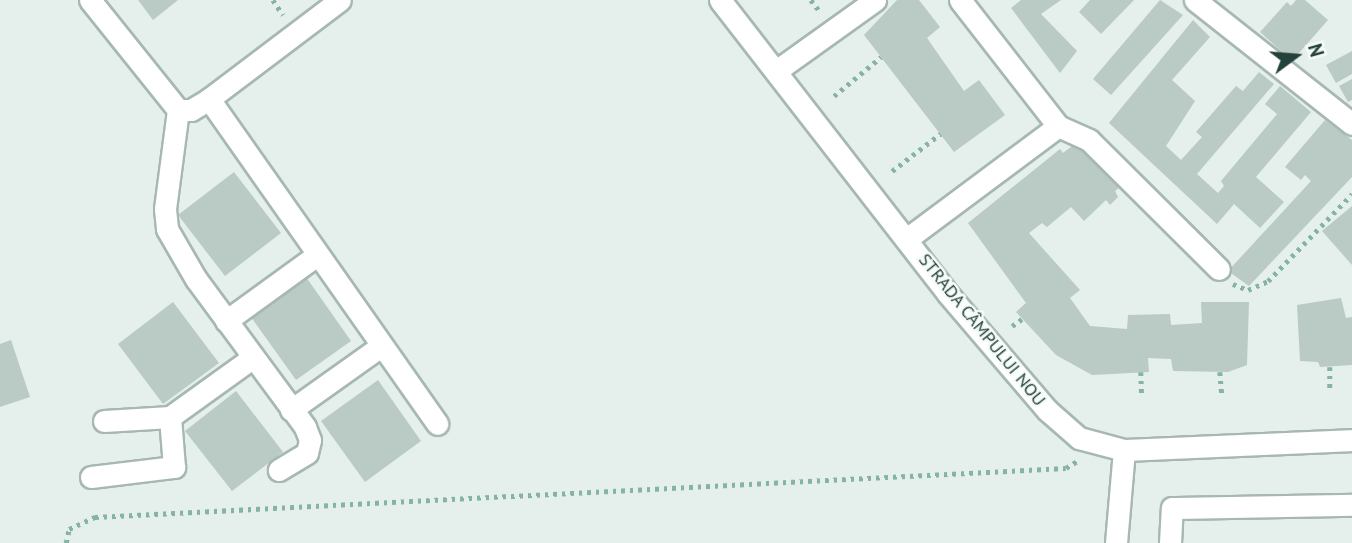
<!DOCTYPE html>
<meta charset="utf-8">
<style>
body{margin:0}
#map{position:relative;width:1352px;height:543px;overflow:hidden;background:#e5efeb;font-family:"PT Sans",sans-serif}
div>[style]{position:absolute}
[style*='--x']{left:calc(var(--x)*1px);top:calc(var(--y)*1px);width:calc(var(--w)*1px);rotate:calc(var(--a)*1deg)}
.building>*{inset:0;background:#bacac4}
.path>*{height:4.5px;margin-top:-2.25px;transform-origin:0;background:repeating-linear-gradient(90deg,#85b4a7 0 3.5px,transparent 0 8.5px)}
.roads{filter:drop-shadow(2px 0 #a7b8b3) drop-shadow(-2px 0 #a7b8b3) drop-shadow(0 2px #a7b8b3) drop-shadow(0 -2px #a7b8b3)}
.minor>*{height:21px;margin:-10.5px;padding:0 10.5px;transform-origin:10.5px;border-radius:10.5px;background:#fff}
span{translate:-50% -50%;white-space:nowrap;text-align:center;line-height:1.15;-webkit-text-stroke:5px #f6fbf9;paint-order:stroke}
.street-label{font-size:18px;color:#23423b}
.north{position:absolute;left:1261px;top:21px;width:70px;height:70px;-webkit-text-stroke:5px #f6fbf9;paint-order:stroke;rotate:74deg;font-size:19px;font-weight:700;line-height:28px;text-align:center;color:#23423b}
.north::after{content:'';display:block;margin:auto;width:24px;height:32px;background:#23423b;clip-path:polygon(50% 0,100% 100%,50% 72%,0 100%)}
</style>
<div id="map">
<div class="building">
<div style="clip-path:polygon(138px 0,178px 0,153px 20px)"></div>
<div style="clip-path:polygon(897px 0,919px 0,940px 27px,927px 38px,964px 91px,979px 80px,1005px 115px,954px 152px,864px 35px)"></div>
<div style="clip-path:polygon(1021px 0,1061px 0,1041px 14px,1077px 51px,1060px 73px,1011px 8px)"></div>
<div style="clip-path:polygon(1090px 0,1134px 0,1101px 34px,1079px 12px)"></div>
<div style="clip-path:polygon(1160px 0,1183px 15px,1111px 95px,1093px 79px)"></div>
<div style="clip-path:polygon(1296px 0,1305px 0,1328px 20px,1292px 61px,1260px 32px,1287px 2px,1291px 6px)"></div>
<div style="clip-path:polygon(1193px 20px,1210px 37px,1172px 80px,1195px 101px,1166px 146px,1181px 160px,1202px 137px,1196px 132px,1236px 86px,1243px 91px,1259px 72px,1274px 84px,1197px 174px,1218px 193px,1224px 186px,1221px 181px,1277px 114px,1265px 104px,1280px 86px,1311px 112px,1256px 177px,1284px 202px,1260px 228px,1234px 204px,1217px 224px,1109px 123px)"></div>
<div style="clip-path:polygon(1352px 51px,1352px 74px,1336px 83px,1326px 65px)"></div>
<div style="clip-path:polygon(1352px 79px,1352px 100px,1348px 102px,1339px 86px)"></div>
<div style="clip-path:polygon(1325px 120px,1352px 140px,1352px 177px,1249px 286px,1228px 271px,1311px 181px,1305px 175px,1301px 180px,1285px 167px)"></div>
<div style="clip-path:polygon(1076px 143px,1120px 187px,1115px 191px,1118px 197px,1110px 205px,1106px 200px,1084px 221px,1071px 207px,1047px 227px,1042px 223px,1029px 233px,1080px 290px,1070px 298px,1090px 326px,1127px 329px,1128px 315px,1170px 314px,1171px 325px,1202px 323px,1201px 302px,1249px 302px,1247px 365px,1228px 372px,1173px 371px,1171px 359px,1148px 358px,1149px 372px,1092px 375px,1056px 355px,1016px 312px,1026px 303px,968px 223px,1060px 149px,1063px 153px)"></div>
<div style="clip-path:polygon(234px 172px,281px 233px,225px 276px,178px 215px)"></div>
<div style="clip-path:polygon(1352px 206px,1352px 265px,1322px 231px)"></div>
<div style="clip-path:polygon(306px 277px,351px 341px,296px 380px,251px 317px)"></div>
<div style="clip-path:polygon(1341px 298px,1346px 318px,1352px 317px,1352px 365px,1320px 367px,1318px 362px,1300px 361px,1297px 305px)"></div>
<div style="clip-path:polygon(173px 302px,219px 363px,163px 404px,118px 344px)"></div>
<div style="clip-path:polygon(11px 340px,30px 397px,0 407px,0 344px)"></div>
<div style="clip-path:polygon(378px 380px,421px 441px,365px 482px,321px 421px)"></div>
<div style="clip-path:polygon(236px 391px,283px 452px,232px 491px,185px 431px)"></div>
</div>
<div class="path">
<div style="--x:273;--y:0;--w:18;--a:56"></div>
<div style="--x:811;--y:0;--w:16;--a:52"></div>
<div style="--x:834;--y:96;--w:61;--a:-39.7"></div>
<div style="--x:892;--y:171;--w:61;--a:-37.6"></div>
<div style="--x:1233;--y:284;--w:16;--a:22"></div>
<div style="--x:1248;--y:290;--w:22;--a:-24"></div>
<div style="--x:1268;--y:281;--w:121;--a:-46"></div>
<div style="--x:1012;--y:326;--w:12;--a:-35"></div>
<div style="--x:1330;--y:367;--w:22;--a:90"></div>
<div style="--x:1141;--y:372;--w:25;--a:88"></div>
<div style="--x:1220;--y:372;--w:22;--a:85"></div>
<div style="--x:66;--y:543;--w:14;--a:-78"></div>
<div style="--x:69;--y:529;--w:29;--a:-25"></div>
<div style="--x:95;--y:517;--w:972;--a:-2.89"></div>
<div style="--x:1066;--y:468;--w:13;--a:-32"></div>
</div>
<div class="roads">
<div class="minor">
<div style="--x:90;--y:0;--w:141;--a:51.3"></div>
<div style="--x:178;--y:110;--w:13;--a:0"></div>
<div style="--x:191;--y:110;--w:21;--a:-31"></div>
<div style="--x:209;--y:99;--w:164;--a:-37.1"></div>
<div style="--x:720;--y:0;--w:372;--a:52.2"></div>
<div style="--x:948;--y:294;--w:153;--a:49.5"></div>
<div style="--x:1047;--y:410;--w:43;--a:41.2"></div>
<div style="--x:1079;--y:438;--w:47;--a:14.9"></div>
<div style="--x:1124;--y:450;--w:228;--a:-2.5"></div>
<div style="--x:960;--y:0;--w:160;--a:52.1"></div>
<div style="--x:1058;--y:126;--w:34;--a:24"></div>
<div style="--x:1089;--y:140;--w:183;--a:44.8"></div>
<div style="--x:1195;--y:0;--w:200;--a:38.3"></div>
<div style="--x:776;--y:71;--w:122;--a:-35.6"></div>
<div style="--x:209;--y:99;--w:397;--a:54.9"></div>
<div style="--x:178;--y:110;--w:100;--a:97.5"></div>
<div style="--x:165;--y:209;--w:20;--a:84"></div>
<div style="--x:167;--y:229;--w:58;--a:59.9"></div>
<div style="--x:196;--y:279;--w:184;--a:53.6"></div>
<div style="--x:305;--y:427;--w:14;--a:69"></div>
<div style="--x:310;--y:440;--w:13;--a:103"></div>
<div style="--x:307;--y:453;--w:33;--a:149"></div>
<div style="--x:908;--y:238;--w:187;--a:-36.7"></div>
<div style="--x:226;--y:321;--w:112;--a:-36"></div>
<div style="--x:291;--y:410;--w:110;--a:-35.4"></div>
<div style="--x:104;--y:421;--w:66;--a:-3.5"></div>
<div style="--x:170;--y:417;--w:101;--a:-35.7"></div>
<div style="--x:91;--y:477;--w:84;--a:-6.9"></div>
<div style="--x:174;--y:467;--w:50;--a:-94.6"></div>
<div style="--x:1116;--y:543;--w:93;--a:-85.1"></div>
<div style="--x:1170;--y:543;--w:35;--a:-87"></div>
<div style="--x:1172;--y:508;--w:180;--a:-1"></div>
</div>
</div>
<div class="street-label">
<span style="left:982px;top:330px;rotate:51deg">STRADA CÂMPULUI NOU</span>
</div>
<div class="north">N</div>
</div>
